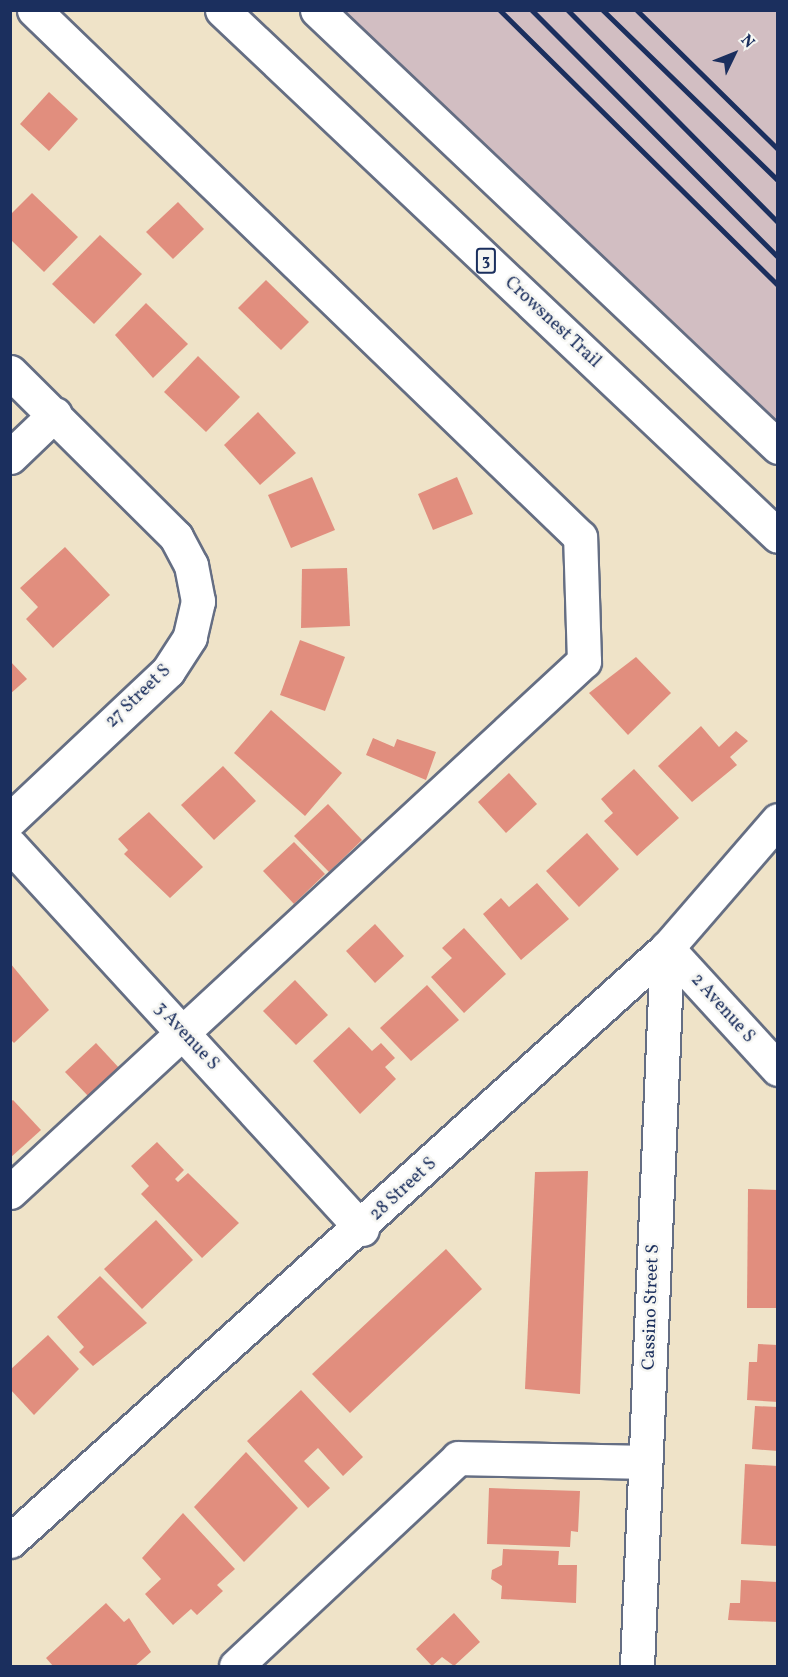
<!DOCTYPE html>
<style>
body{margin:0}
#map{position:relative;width:788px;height:1677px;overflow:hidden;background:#efe3c8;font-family:Vollkorn,serif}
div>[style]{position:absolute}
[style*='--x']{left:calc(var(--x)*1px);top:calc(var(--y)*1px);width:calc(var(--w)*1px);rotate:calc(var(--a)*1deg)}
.industrial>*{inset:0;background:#d2bec2}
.building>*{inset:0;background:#e18e7e}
.roads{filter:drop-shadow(2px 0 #656e83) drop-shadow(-2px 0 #656e83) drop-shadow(0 2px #656e83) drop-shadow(0 -2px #656e83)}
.minor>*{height:33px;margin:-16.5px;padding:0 16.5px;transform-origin:16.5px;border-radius:16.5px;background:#fff}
.highway>*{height:33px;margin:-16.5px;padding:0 16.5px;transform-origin:16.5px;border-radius:16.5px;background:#fff}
.rail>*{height:4.5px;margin:-2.25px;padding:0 2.25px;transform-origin:2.25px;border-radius:2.25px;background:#1b2f5e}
span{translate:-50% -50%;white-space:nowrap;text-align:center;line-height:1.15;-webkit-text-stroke:5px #f6f6f2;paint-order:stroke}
.shield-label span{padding:2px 4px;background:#f6f6f2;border:2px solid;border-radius:4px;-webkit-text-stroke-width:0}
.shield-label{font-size:16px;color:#1b2f5e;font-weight:700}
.street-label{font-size:18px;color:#1b2f5e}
.frame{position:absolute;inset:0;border:12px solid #1b2f5e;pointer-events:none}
.north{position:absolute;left:704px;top:24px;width:60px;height:60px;-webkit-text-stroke:4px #f6f6f2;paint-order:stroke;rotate:47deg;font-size:16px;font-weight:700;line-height:24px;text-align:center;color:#1b2f5e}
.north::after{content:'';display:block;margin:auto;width:21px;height:27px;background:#1b2f5e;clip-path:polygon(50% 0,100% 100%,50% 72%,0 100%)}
</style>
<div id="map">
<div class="industrial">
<div style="clip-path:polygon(317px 11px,777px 11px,777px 447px)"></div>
</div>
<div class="building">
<div style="clip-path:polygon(49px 92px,78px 119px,49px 151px,20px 124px)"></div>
<div style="clip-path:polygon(32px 193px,78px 237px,44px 272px,10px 239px,10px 215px)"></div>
<div style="clip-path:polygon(178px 202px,204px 229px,173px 259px,146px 232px)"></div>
<div style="clip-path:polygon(100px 235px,142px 274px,94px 324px,52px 284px)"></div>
<div style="clip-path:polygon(266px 280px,309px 322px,281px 350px,238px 308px)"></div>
<div style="clip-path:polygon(146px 303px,188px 344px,153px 378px,115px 335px)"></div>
<div style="clip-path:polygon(198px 356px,240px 397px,206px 432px,164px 392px)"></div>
<div style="clip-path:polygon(258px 412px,296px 453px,260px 485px,224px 445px)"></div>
<div style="clip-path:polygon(312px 477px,335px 530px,291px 548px,268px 495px)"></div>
<div style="clip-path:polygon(457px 477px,473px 514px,433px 530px,418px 494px)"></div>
<div style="clip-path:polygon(65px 547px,110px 595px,53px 648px,26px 619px,38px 607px,20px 588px)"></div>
<div style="clip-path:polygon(347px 568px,350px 626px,301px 628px,302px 569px)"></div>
<div style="clip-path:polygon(300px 640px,345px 657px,325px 711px,280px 695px)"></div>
<div style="clip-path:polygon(636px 657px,671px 693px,628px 735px,589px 693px)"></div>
<div style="clip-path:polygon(10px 661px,27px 679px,10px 694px)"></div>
<div style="clip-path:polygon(271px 710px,342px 773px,305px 816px,234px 753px)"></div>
<div style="clip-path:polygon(701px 726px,719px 747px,736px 731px,748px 741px,730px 757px,737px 765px,692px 802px,658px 766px)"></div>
<div style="clip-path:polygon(373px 738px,394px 747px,397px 739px,436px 752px,426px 780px,366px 755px)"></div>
<div style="clip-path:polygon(223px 766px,256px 801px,214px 840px,181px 805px)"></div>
<div style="clip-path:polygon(634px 769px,679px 818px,637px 856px,604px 821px,613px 813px,601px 799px)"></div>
<div style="clip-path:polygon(509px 773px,537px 804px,506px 833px,478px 802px)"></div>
<div style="clip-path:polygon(328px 804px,362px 840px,329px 872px,294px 836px)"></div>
<div style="clip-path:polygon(149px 812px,203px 867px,170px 898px,124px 854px,128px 850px,118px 839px)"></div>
<div style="clip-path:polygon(587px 833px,619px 869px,579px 907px,546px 871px)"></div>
<div style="clip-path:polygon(294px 842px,325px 874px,294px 904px,263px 871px)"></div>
<div style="clip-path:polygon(537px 883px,569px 919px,521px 960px,483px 914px,501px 898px,509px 907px)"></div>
<div style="clip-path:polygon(375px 924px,404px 956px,375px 983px,346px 951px)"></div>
<div style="clip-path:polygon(464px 928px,506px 974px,464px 1013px,431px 977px,452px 958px,442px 948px)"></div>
<div style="clip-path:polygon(10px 963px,49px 1010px,14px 1043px,10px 1039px)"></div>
<div style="clip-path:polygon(295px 980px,328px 1015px,296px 1045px,263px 1011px)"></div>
<div style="clip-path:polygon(427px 985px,459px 1020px,411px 1061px,380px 1028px)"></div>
<div style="clip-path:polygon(349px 1027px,372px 1051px,381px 1043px,395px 1058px,385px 1067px,396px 1079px,360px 1114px,313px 1061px)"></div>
<div style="clip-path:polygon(96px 1043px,120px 1069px,90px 1098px,65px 1072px)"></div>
<div style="clip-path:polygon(13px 1100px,41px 1130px,10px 1158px,10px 1102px)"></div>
<div style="clip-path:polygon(157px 1142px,184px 1170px,175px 1179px,178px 1182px,188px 1173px,239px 1223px,202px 1258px,141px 1194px,149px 1186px,131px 1166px)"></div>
<div style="clip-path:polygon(588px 1171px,580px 1394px,525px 1389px,535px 1172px)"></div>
<div style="clip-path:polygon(748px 1189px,778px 1190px,778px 1308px,747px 1308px)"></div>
<div style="clip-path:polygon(156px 1220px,193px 1260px,142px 1309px,104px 1269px)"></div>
<div style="clip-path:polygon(446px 1249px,482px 1289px,350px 1413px,312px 1374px)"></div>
<div style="clip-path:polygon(100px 1276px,147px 1323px,93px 1366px,79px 1352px,84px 1347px,57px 1317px)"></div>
<div style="clip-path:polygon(48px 1335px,79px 1369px,34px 1415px,10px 1389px,10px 1370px)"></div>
<div style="clip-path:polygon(758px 1344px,778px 1345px,778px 1402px,747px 1400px,749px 1362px,757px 1362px)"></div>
<div style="clip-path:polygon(301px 1390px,363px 1457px,343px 1476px,318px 1448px,304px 1461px,330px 1488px,308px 1508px,247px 1441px)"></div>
<div style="clip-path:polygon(755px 1406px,778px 1407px,778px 1451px,752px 1449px)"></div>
<div style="clip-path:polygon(246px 1452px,298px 1508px,244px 1562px,194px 1507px)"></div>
<div style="clip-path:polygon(745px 1464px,778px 1466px,778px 1546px,741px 1544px)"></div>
<div style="clip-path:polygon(489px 1488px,580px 1491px,578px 1532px,571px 1531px,570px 1547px,487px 1544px)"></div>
<div style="clip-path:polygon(183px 1513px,235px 1569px,217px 1585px,223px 1591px,197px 1615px,191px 1609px,173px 1625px,145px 1594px,161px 1579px,142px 1558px)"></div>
<div style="clip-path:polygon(503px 1549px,559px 1551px,558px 1565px,577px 1565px,576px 1603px,501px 1599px,502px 1586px,491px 1579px,492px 1570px,502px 1565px)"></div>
<div style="clip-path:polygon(741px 1580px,778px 1582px,778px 1622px,728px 1620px,730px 1603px,740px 1603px)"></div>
<div style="clip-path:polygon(106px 1603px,124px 1622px,129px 1618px,151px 1652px,135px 1666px,53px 1666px,46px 1658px)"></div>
<div style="clip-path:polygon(454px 1613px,480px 1642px,454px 1666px,442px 1657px,432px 1666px,416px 1649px)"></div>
</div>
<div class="roads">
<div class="minor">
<div style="--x:10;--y:372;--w:234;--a:44.8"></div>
<div style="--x:176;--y:537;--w:32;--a:62"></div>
<div style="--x:191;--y:565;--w:37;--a:79"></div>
<div style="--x:198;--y:601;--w:37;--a:103"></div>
<div style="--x:190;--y:637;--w:40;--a:122.9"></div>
<div style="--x:168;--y:671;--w:217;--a:136.7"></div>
<div style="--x:10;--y:457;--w:62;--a:-43.7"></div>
<div style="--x:10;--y:845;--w:521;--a:47.49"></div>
<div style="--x:667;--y:948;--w:164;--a:47.5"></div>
<div style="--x:10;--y:1192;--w:782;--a:-42.77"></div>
<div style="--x:584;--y:661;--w:124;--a:-91.8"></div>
<div style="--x:580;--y:537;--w:759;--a:-136.01"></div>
<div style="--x:10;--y:1541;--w:885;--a:-42.07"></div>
<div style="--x:667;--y:948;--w:169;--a:-49.1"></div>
<div style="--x:236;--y:1666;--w:304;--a:-43.1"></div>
<div style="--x:458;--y:1458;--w:187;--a:1.2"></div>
<div style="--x:637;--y:1666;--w:719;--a:-87.61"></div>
</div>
<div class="highway">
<div style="--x:222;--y:10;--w:765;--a:43.41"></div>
<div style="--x:317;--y:10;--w:635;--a:43.47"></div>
</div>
</div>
<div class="rail">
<div style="--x:500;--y:10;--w:391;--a:44.7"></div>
<div style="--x:532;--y:10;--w:349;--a:45.1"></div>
<div style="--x:568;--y:10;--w:298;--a:45.3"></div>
<div style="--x:603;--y:10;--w:244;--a:44.2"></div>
<div style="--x:637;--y:10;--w:198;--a:44.6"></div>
</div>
<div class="shield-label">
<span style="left:486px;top:261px">3</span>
</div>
<div class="street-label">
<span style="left:552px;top:323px;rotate:43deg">Crowsnest Trail</span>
<span style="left:139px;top:697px;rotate:-44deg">27 Street S</span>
<span style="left:722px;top:1009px;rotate:48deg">2 Avenue S</span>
<span style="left:186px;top:1037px;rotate:47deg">3 Avenue S</span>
<span style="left:404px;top:1190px;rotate:-43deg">28 Street S</span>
<span style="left:652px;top:1307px;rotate:-88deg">Cassino Street S</span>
</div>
<div class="frame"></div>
<div class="north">N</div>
</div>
